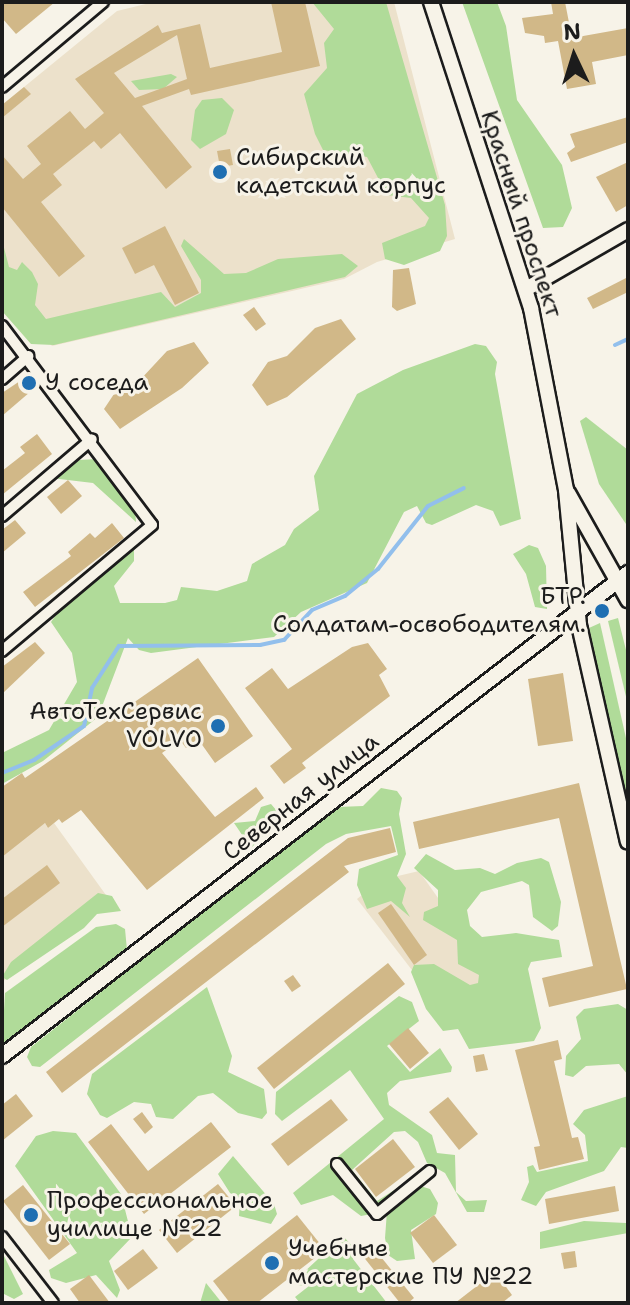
<!DOCTYPE html>
<meta charset="utf-8">
<style>
body{margin:0}
#map{position:relative;width:630px;height:1305px;overflow:hidden;background:#f7f3e8;font-family:"Shantell Sans",sans-serif}
div>[style]{position:absolute}
[style*='--x']{left:calc(var(--x)*1px);top:calc(var(--y)*1px);width:calc(var(--w)*1px);rotate:calc(var(--a)*1deg)}
.built>*{inset:0;background:#ece1cb}
.green>*{inset:0;background:#b0db99}
.stream>*{height:4px;margin:-2px;padding:0 2px;transform-origin:2px;border-radius:2px;background:#92bfec}
.building>*{inset:0;background:#d1b888}
.roads{filter:drop-shadow(2px 0 #1c1c1c) drop-shadow(-2px 0 #1c1c1c) drop-shadow(0 2px #1c1c1c) drop-shadow(0 -2px #1c1c1c)}
.street>*{height:10px;margin:-5px;padding:0 5px;transform-origin:5px;border-radius:5px;background:#f7f3e8}
.secondary>*{height:14px;margin:-7px;padding:0 7px;transform-origin:7px;border-radius:7px;background:#f7f3e8}
.dots>*{width:22px;height:22px;translate:-50% -50%;box-sizing:border-box;border:4px solid #f7f3e8;border-radius:50%}
span{translate:-50% -50%;white-space:nowrap;text-align:center;line-height:1.15;-webkit-text-stroke:6px #f7f3e8;paint-order:stroke}
.poi-label{font-size:24px;color:#1c1c1c}
.left{translate:0 -50%;text-align:left}
.right{translate:-100% -50%;text-align:right}
.street-label{font-size:24px;color:#1c1c1c}
.frame{position:absolute;inset:0;border:4px solid #1c1c1c;pointer-events:none}
.north{position:absolute;left:534px;top:16px;width:80px;height:80px;-webkit-text-stroke:6px #f7f3e8;paint-order:stroke;rotate:356deg;font-size:22px;font-weight:700;line-height:32px;text-align:center;color:#1c1c1c}
.north::after{content:'';display:block;margin:auto;width:28px;height:36px;background:#1c1c1c;clip-path:polygon(50% 0,100% 100%,50% 72%,0 100%)}
</style>
<div id="map">
<div class="built">
<div style="clip-path:polygon(154px 2px,394px 2px,455px 239px,377px 262px,344px 279px,52px 346px,2px 287px,2px 105px,117px 11px)"></div>
<div style="clip-path:polygon(45px 823px,48px 828px,54px 823px,111px 902px,2px 982px,2px 846px)"></div>
<div style="clip-path:polygon(419px 871px,498px 983px,487px 1003px,415px 974px,357px 899px,381px 880px)"></div>
</div>
<div class="green">
<div style="clip-path:polygon(312px 2px,386px 2px,445px 205px,447px 236px,440px 251px,404px 265px,385px 259px,382px 243px,425px 226px,429px 218px,411px 198px,387px 195px,367px 157px,323px 150px,315px 134px,304px 94px,327px 68px,324px 43px,334px 29px)"></div>
<div style="clip-path:polygon(462px 2px,497px 2px,506px 26px,517px 100px,562px 165px,572px 208px,563px 227px,543px 228px)"></div>
<div style="clip-path:polygon(171px 74px,177px 77px,163px 89px,139px 90px,131px 81px)"></div>
<div style="clip-path:polygon(222px 98px,234px 110px,226px 134px,200px 149px,191px 140px,195px 110px,202px 100px)"></div>
<div style="clip-path:polygon(184px 239px,224px 274px,246px 273px,278px 259px,342px 254px,358px 266px,345px 277px,54px 345px,31px 344px,2px 311px,2px 240px,9px 267px,17px 270px,22px 262px,32px 272px,38px 284px,35px 305px,46px 319px,161px 292px,175px 307px,201px 293px,201px 280px,181px 246px)"></div>
<div style="clip-path:polygon(475px 344px,486px 346px,497px 362px,495px 374px,521px 519px,500px 526px,493px 511px,476px 505px,432px 525px,426px 523px,417px 506px,404px 512px,367px 583px,301px 612px,274px 637px,151px 653px,139px 650px,128px 638px,98px 717px,43px 761px,2px 784px,2px 753px,49px 730px,77px 682px,72px 653px,51px 622px,71px 593px,129px 546px,134px 548px,134px 561px,114px 586px,120px 603px,165px 603px,177px 600px,181px 587px,217px 591px,247px 581px,252px 564px,285px 545px,294px 529px,319px 510px,314px 476px,357px 394px,403px 370px)"></div>
<div style="clip-path:polygon(586px 417px,628px 450px,628px 527px,599px 484px,580px 421px)"></div>
<div style="clip-path:polygon(97px 459px,135px 510px,136px 522px,93px 483px,51px 478px,79px 460px)"></div>
<div style="clip-path:polygon(529px 545px,538px 548px,546px 566px,547px 609px,535px 607px,526px 574px,513px 554px)"></div>
<div style="clip-path:polygon(618px 618px,628px 658px,628px 705px,608px 621px)"></div>
<div style="clip-path:polygon(600px 623px,628px 747px,628px 806px,589px 628px)"></div>
<div style="clip-path:polygon(381px 788px,397px 791px,402px 798px,399px 814px,406px 854px,397px 876px,406px 888px,402px 903px,410px 917px,391px 901px,367px 909px,357px 885px,359px 869px,398px 855px,391px 826px,346px 834px,326px 844px,40px 1067px,32px 1066px,27px 1057px,31px 1047px,305px 831px,338px 807px,363px 806px)"></div>
<div style="clip-path:polygon(271px 804px,282px 817px,251px 848px,234px 823px,255px 821px,261px 807px)"></div>
<div style="clip-path:polygon(426px 854px,455px 870px,480px 868px,495px 874px,517px 863px,541px 858px,549px 862px,561px 902px,558px 926px,552px 931px,533px 917px,529px 885px,522px 881px,481px 892px,467px 910px,470px 926px,482px 937px,516px 933px,559px 940px,562px 957px,531px 962px,528px 969px,541px 1028px,534px 1041px,469px 1049px,458px 1029px,443px 1031px,426px 1009px,411px 972px,414px 965px,434px 964px,470px 985px,478px 983px,479px 975px,458px 964px,457px 940px,423px 920px,424px 912px,438px 906px,438px 890px,414px 868px)"></div>
<div style="clip-path:polygon(98px 893px,112px 896px,121px 911px,97px 914px,84px 928px,7px 980px,2px 977px,11px 962px)"></div>
<div style="clip-path:polygon(116px 924px,125px 929px,127px 950px,2px 1045px,5px 993px,96px 927px)"></div>
<div style="clip-path:polygon(207px 987px,232px 1056px,228px 1072px,264px 1089px,267px 1113px,262px 1119px,238px 1113px,213px 1093px,198px 1096px,173px 1119px,156px 1117px,151px 1104px,134px 1102px,107px 1118px,100px 1115px,87px 1094px,92px 1074px)"></div>
<div style="clip-path:polygon(399px 996px,412px 1002px,419px 1021px,387px 1046px,410px 1072px,440px 1048px,452px 1067px,451px 1072px,400px 1081px,387px 1093px,389px 1105px,432px 1135px,437px 1153px,455px 1155px,456px 1192px,466px 1201px,487px 1200px,484px 1212px,467px 1212px,445px 1173px,427px 1163px,418px 1142px,405px 1131px,394px 1132px,352px 1170px,377px 1201px,407px 1182px,430px 1189px,438px 1203px,436px 1214px,411px 1230px,415px 1259px,397px 1261px,388px 1255px,385px 1238px,387px 1211px,361px 1216px,333px 1195px,301px 1205px,293px 1193px,384px 1119px,350px 1070px,282px 1121px,275px 1114px,276px 1092px)"></div>
<div style="clip-path:polygon(618px 1004px,628px 1010px,628px 1075px,619px 1064px,586px 1066px,573px 1077px,565px 1075px,566px 1056px,581px 1039px,576px 1017px,584px 1009px)"></div>
<div style="clip-path:polygon(628px 1096px,628px 1148px,621px 1147px,604px 1171px,546px 1192px,536px 1206px,521px 1200px,529px 1182px,527px 1167px,533px 1165px,537px 1172px,588px 1161px,585px 1135px,573px 1124px,584px 1110px)"></div>
<div style="clip-path:polygon(53px 1131px,76px 1133px,121px 1194px,132px 1237px,109px 1261px,120px 1290px,117px 1298px,96px 1275px,66px 1283px,51px 1278px,49px 1270px,77px 1253px,15px 1166px,36px 1136px)"></div>
<div style="clip-path:polygon(233px 1156px,274px 1204px,277px 1214px,271px 1224px,239px 1216px,240px 1199px,230px 1193px,218px 1174px)"></div>
<div style="clip-path:polygon(584px 1221px,626px 1223px,628px 1233px,540px 1249px,540px 1232px)"></div>
<div style="clip-path:polygon(343px 1236px,354px 1248px,353px 1259px,387px 1303px,300px 1303px,295px 1297px,309px 1286px,297px 1285px,303px 1273px)"></div>
<div style="clip-path:polygon(2px 1252px,23px 1294px,14px 1299px,2px 1293px)"></div>
<div style="clip-path:polygon(206px 1283px,222px 1303px,200px 1303px)"></div>
</div>
<div class="stream">
<div style="--x:615;--y:345;--w:14;--a:-25"></div>
<div style="--x:2;--y:773;--w:35;--a:-22"></div>
<div style="--x:34;--y:760;--w:60;--a:-34.2"></div>
<div style="--x:84;--y:726;--w:39;--a:-78"></div>
<div style="--x:92;--y:688;--w:50;--a:-57.3"></div>
<div style="--x:119;--y:646;--w:141;--a:-0.4"></div>
<div style="--x:260;--y:645;--w:25;--a:-12"></div>
<div style="--x:284;--y:640;--w:41;--a:-47"></div>
<div style="--x:312;--y:610;--w:36;--a:-23"></div>
<div style="--x:345;--y:596;--w:43;--a:-39.3"></div>
<div style="--x:378;--y:569;--w:80;--a:-51.6"></div>
<div style="--x:428;--y:506;--w:40;--a:-26.6"></div>
</div>
<div class="building">
<div style="clip-path:polygon(2px 2px,55px 2px,16px 34px,2px 18px)"></div>
<div style="clip-path:polygon(evenodd,271px 2px,305px 2px,320px 66px,191px 95px,189px 89px,142px 106px,192px 167px,166px 189px,120px 133px,101px 149px,94px 141px,53px 174px,62px 185px,41px 202px,85px 256px,59px 277px,2px 207px,2px 155px,23px 179px,41px 164px,27px 146px,70px 111px,85px 129px,104px 113px,75px 79px,158px 25px,162px 33px,200px 24px,210px 68px,282px 52px,271px 2px,177px 35px,187px 79px,135px 98px,114px 73px,177px 35px)"></div>
<div style="clip-path:polygon(551px 2px,565px 2px,572px 38px,628px 28px,628px 55px,592px 62px,596px 84px,567px 89px,558px 41px,545px 43px,544px 36px,525px 33px,522px 18px,553px 14px)"></div>
<div style="clip-path:polygon(24px 87px,31px 94px,2px 118px,2px 105px)"></div>
<div style="clip-path:polygon(628px 117px,628px 142px,571px 162px,567px 153px,575px 147px,570px 134px)"></div>
<div style="clip-path:polygon(230px 149px,233px 165px,220px 167px,217px 151px)"></div>
<div style="clip-path:polygon(628px 162px,628px 205px,616px 212px,596px 177px)"></div>
<div style="clip-path:polygon(165px 226px,199px 293px,175px 305px,154px 265px,135px 274px,122px 248px)"></div>
<div style="clip-path:polygon(409px 268px,416px 304px,397px 311px,392px 307px,393px 270px)"></div>
<div style="clip-path:polygon(628px 277px,628px 292px,593px 309px,587px 298px)"></div>
<div style="clip-path:polygon(254px 307px,266px 324px,256px 331px,243px 315px)"></div>
<div style="clip-path:polygon(341px 319px,356px 339px,287px 397px,267px 406px,252px 385px,268px 362px,287px 356px,315px 328px)"></div>
<div style="clip-path:polygon(194px 342px,209px 363px,182px 388px,120px 429px,104px 409px,120px 385px,140px 380px,167px 351px)"></div>
<div style="clip-path:polygon(29px 375px,37px 386px,2px 416px,2px 393px)"></div>
<div style="clip-path:polygon(37px 434px,52px 454px,2px 495px,2px 471px,25px 453px,20px 447px)"></div>
<div style="clip-path:polygon(68px 480px,82px 496px,61px 514px,47px 497px)"></div>
<div style="clip-path:polygon(15px 520px,26px 533px,2px 553px,2px 530px)"></div>
<div style="clip-path:polygon(112px 523px,124px 538px,35px 607px,23px 592px,71px 556px,68px 552px,90px 533px,95px 538px)"></div>
<div style="clip-path:polygon(35px 642px,45px 653px,2px 694px,2px 667px)"></div>
<div style="clip-path:polygon(368px 643px,387px 669px,379px 675px,390px 696px,302px 763px,306px 768px,284px 784px,270px 766px,292px 749px,245px 688px,272px 668px,288px 689px,352px 647px)"></div>
<div style="clip-path:polygon(198px 658px,253px 736px,215px 763px,198px 739px,186px 748px,180px 740px,162px 753px,215px 817px,256px 787px,264px 798px,147px 890px,81px 810px,62px 823px,59px 819px,48px 828px,45px 823px,2px 857px,2px 787px,22px 773px,25px 778px)"></div>
<div style="clip-path:polygon(563px 673px,573px 741px,538px 746px,528px 679px)"></div>
<div style="clip-path:polygon(579px 783px,627px 989px,549px 1007px,542px 978px,593px 966px,559px 818px,419px 849px,413px 822px)"></div>
<div style="clip-path:polygon(390px 828px,396px 852px,344px 866px,349px 872px,62px 1093px,46px 1072px,348px 838px)"></div>
<div style="clip-path:polygon(47px 865px,60px 883px,2px 927px,2px 899px)"></div>
<div style="clip-path:polygon(391px 904px,427px 955px,414px 965px,378px 913px)"></div>
<div style="clip-path:polygon(388px 963px,405px 984px,274px 1089px,257px 1068px)"></div>
<div style="clip-path:polygon(293px 975px,301px 986px,292px 992px,284px 981px)"></div>
<div style="clip-path:polygon(408px 1028px,429px 1053px,410px 1069px,389px 1044px)"></div>
<div style="clip-path:polygon(558px 1040px,562px 1059px,554px 1061px,572px 1138px,578px 1137px,584px 1159px,539px 1170px,534px 1147px,540px 1146px,515px 1050px)"></div>
<div style="clip-path:polygon(484px 1054px,488px 1070px,476px 1072px,473px 1056px)"></div>
<div style="clip-path:polygon(16px 1094px,33px 1116px,2px 1141px,2px 1105px)"></div>
<div style="clip-path:polygon(448px 1097px,478px 1134px,459px 1150px,429px 1112px)"></div>
<div style="clip-path:polygon(331px 1099px,348px 1120px,288px 1166px,271px 1144px)"></div>
<div style="clip-path:polygon(142px 1112px,153px 1127px,145px 1134px,133px 1119px)"></div>
<div style="clip-path:polygon(211px 1122px,231px 1147px,144px 1214px,88px 1142px,111px 1124px,148px 1171px)"></div>
<div style="clip-path:polygon(393px 1139px,415px 1167px,376px 1197px,355px 1169px)"></div>
<div style="clip-path:polygon(218px 1184px,236px 1206px,177px 1253px,159px 1230px)"></div>
<div style="clip-path:polygon(23px 1185px,70px 1244px,49px 1260px,3px 1201px)"></div>
<div style="clip-path:polygon(615px 1186px,619px 1211px,549px 1224px,545px 1199px)"></div>
<div style="clip-path:polygon(297px 1215px,325px 1250px,257px 1303px,230px 1303px,213px 1281px)"></div>
<div style="clip-path:polygon(434px 1215px,457px 1245px,433px 1263px,410px 1233px)"></div>
<div style="clip-path:polygon(373px 1247px,414px 1298px,408px 1303px,400px 1303px,362px 1255px)"></div>
<div style="clip-path:polygon(143px 1249px,158px 1268px,128px 1290px,114px 1271px)"></div>
<div style="clip-path:polygon(575px 1251px,577px 1267px,564px 1269px,561px 1253px)"></div>
<div style="clip-path:polygon(495px 1272px,512px 1295px,502px 1303px,455px 1303px)"></div>
<div style="clip-path:polygon(89px 1275px,110px 1303px,80px 1303px,70px 1289px)"></div>
</div>
<div class="roads">
<div class="street">
<div style="--x:2;--y:87;--w:132;--a:-40.1"></div>
<div style="--x:2;--y:326;--w:249;--a:53"></div>
<div style="--x:152;--y:525;--w:196;--a:140"></div>
<div style="--x:2;--y:379;--w:35;--a:-41"></div>
<div style="--x:2;--y:516;--w:118;--a:-40.5"></div>
<div style="--x:337;--y:1164;--w:64;--a:51.3"></div>
<div style="--x:377;--y:1214;--w:68;--a:-39.1"></div>
<div style="--x:2;--y:1237;--w:83;--a:52.3"></div>
</div>
<div class="secondary">
<div style="--x:431;--y:2;--w:322;--a:71.9"></div>
<div style="--x:531;--y:308;--w:185;--a:79.1"></div>
<div style="--x:566;--y:490;--w:136;--a:84.5"></div>
<div style="--x:579;--y:625;--w:222;--a:77.3"></div>
<div style="--x:526;--y:289;--w:118;--a:-30"></div>
<div style="--x:568;--y:493;--w:123;--a:60.7"></div>
<div style="--x:2;--y:1056;--w:791;--a:-37.65"></div>
</div>
</div>
<div class="dots">
<div style="left:220px;top:172px;background:#1f6fb2"></div>
<div style="left:29px;top:383px;background:#1f6fb2"></div>
<div style="left:602px;top:611px;background:#1f6fb2"></div>
<div style="left:218px;top:726px;background:#1f6fb2"></div>
<div style="left:31px;top:1215px;background:#1f6fb2"></div>
<div style="left:272px;top:1263px;background:#1f6fb2"></div>
</div>
<div class="poi-label">
<span class="left" style="left:236px;top:172px">Сибирский<br>кадетский корпус</span>
<span class="left" style="left:45px;top:383px">У соседа</span>
<span class="right" style="left:586px;top:611px">БТР.<br>Солдатам-освободителям.</span>
<span class="right" style="left:202px;top:726px">АвтоТехСервис<br>VOLVO</span>
<span class="left" style="left:47px;top:1215px">Профессиональное<br>училище №22</span>
<span class="left" style="left:288px;top:1263px">Учебные<br>мастерские ПУ №22</span>
</div>
<div class="street-label">
<span style="left:521px;top:214px;rotate:72deg">Красный проспект</span>
<span style="left:301px;top:797px;rotate:-38deg">Северная улица</span>
</div>
<div class="frame"></div>
<div class="north">N</div>
</div>
